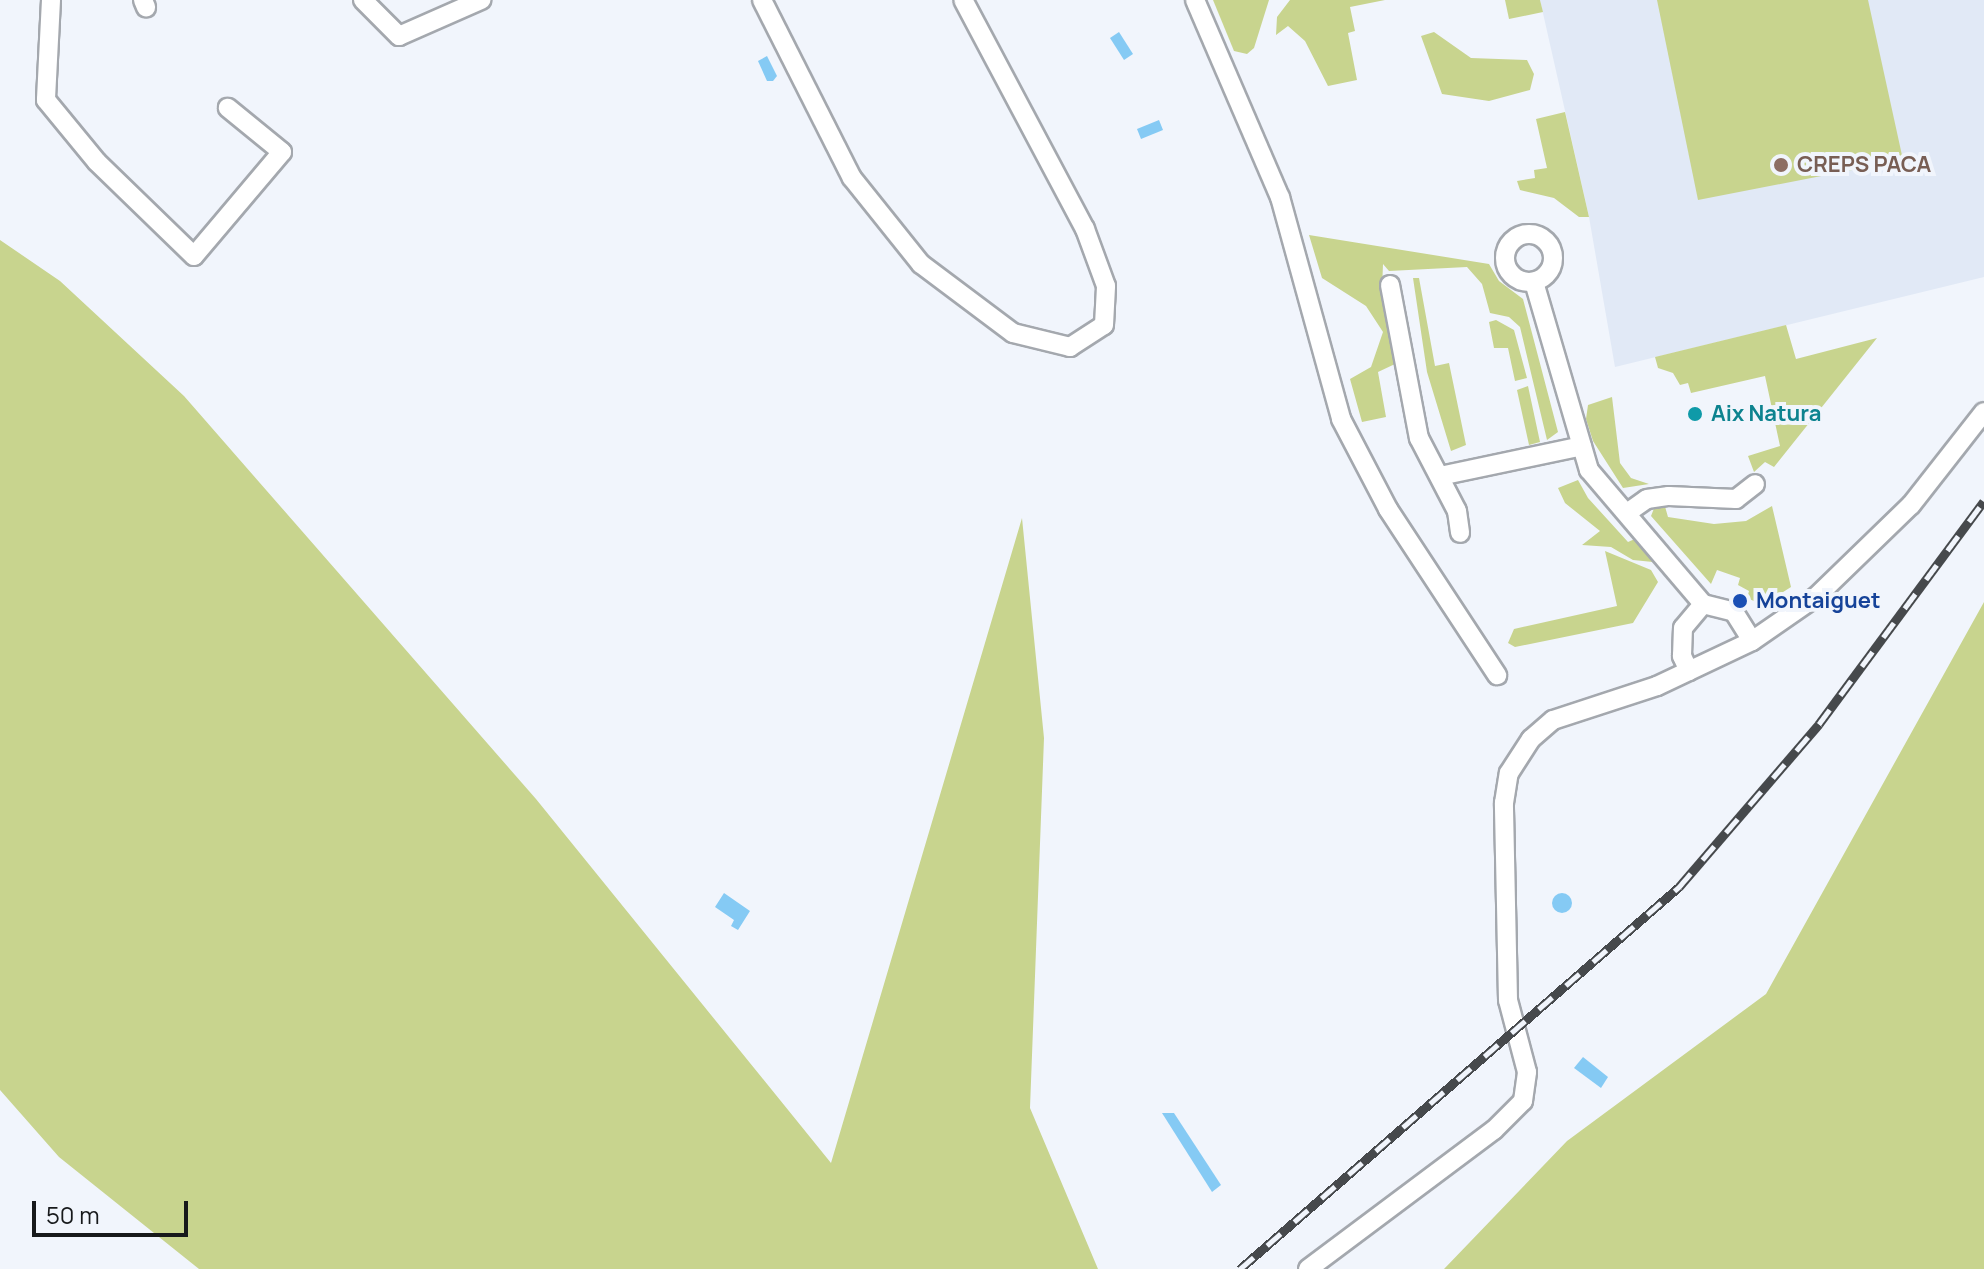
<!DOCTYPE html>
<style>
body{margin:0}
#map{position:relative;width:1984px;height:1269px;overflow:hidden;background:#f1f5fc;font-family:Manrope,sans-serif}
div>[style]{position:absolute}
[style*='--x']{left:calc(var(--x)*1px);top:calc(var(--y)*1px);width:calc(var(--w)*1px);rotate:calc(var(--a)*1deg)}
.built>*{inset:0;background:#e1e9f6}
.green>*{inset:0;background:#c8d48e}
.water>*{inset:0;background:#85caf4}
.round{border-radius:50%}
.roads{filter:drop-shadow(2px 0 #a4a8ae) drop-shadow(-2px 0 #a4a8ae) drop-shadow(0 2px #a4a8ae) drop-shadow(0 -2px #a4a8ae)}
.minor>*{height:18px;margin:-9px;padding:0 9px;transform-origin:9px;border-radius:9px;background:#fff}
.minor>.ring{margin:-9px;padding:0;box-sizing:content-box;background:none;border:18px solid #fff;border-radius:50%}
.rail>*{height:9px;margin-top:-4.5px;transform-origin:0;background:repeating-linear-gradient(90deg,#f1f5fc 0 18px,#46494c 0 36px);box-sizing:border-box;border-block:2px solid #46494c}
.dots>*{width:22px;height:22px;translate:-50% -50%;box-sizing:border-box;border:4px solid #f1f5fc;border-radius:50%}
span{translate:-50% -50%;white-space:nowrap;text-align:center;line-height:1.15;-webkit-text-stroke:8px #f1f5fc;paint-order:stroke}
.education-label{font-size:22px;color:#785e54;font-weight:700}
.left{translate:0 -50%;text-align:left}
.culture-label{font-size:22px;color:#0d838f;font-weight:700}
.transit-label{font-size:22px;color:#164399;font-weight:700}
.scale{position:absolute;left:32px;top:1201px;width:156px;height:36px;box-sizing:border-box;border:4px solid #17191b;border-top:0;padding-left:10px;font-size:24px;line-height:28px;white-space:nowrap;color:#17191b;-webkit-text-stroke:6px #f1f5fc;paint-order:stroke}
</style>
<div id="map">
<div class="built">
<div style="clip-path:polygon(1540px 0,1984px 0,1984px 277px,1615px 367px,1589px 217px)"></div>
</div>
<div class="green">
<div style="clip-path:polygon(1213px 0,1269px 0,1254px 48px,1247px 54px,1234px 51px)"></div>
<div style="clip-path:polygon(1290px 0,1385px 0,1350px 7px,1355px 31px,1348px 33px,1357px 80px,1328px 86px,1305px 41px,1288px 26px,1276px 35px,1277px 17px)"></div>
<div style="clip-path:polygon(1505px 0,1540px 0,1543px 12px,1509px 19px)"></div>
<div style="clip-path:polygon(1657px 0,1868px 0,1903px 160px,1698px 200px)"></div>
<div style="clip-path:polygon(1434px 32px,1471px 58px,1527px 60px,1534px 74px,1530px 90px,1489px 101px,1442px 94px,1421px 36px)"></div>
<div style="clip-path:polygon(1565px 112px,1589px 217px,1579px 217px,1554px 198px,1520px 190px,1517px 181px,1535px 178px,1534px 170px,1547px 168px,1536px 119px)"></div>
<div style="clip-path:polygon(1309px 235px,1489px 264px,1499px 281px,1523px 299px,1558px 432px,1547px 440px,1520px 327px,1509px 317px,1490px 313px,1482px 284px,1467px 267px,1389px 271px,1383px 264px,1382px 290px,1395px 364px,1378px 372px,1386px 417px,1362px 422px,1350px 379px,1371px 367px,1383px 332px,1366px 306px,1322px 278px)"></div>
<div style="clip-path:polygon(0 240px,60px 281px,184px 396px,536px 799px,831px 1163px,1022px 518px,1044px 738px,1030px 1108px,1098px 1269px,199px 1269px,59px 1157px,0 1090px)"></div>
<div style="clip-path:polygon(1413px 278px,1419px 278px,1435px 366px,1449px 363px,1466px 445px,1451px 451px,1427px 372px)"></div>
<div style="clip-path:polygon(1496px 320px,1514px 330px,1527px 378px,1515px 381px,1508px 348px,1494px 348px,1489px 322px)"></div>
<div style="clip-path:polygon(1786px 325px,1796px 359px,1877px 338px,1774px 467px,1765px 462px,1754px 472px,1748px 456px,1780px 446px,1765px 376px,1691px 393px,1688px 383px,1680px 385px,1673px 373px,1658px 368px,1655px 357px)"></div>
<div style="clip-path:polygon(1528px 386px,1540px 442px,1529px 445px,1517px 390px)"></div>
<div style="clip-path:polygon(1612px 397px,1620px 463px,1631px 478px,1649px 484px,1623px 488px,1593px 441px,1586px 419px,1588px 405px)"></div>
<div style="clip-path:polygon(1578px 480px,1588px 498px,1628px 542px,1637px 538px,1653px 562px,1633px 560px,1611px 547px,1582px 545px,1600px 531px,1565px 503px,1558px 488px)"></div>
<div style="clip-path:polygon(1664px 503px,1668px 517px,1714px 524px,1746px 521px,1772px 506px,1791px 587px,1763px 605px,1747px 598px,1749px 591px,1738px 585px,1740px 578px,1717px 570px,1711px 584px,1651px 516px,1655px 506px)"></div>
<div style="clip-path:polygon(1605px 551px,1651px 570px,1658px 582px,1633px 623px,1515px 647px,1508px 643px,1514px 629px,1617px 606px)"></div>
<div style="clip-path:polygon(1984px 602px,1984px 1269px,1444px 1269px,1567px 1141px,1766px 994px)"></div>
</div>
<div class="water">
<div style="clip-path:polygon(1119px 32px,1133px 54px,1124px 60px,1110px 38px)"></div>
<div style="clip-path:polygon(767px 56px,777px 76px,773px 81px,767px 81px,758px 61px)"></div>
<div style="clip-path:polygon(1159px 120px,1163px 130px,1141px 139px,1137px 129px)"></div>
<div class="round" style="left:1552px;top:893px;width:20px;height:20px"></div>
<div style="clip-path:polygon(724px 893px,750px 911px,738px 930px,731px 926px,734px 920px,715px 907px)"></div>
<div style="clip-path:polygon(1583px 1057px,1608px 1077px,1601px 1088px,1574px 1068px)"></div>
<div style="clip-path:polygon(1162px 1113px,1174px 1113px,1221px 1185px,1212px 1192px)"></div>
</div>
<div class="roads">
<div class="minor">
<div style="--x:51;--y:0;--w:100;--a:92.9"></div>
<div style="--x:46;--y:100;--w:80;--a:50.6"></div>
<div style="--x:97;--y:162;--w:135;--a:44.1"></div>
<div style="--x:194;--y:256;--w:136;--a:-49.8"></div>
<div style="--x:282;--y:152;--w:70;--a:-140.8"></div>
<div style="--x:143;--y:0;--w:8;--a:67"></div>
<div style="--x:363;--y:0;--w:51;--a:45"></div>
<div style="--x:399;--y:36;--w:90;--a:-23.7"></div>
<div style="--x:762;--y:0;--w:199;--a:63.2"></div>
<div style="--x:852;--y:178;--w:110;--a:51.3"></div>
<div style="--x:921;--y:264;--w:115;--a:36.9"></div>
<div style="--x:1013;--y:333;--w:59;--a:13.8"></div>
<div style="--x:1070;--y:347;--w:40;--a:-32.9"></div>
<div style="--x:1104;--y:325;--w:39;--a:-87"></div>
<div style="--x:1106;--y:286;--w:61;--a:-110.2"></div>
<div style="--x:1085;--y:229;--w:259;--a:-118"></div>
<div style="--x:1195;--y:0;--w:215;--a:66.7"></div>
<div style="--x:1280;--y:197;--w:230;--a:74.6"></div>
<div style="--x:1341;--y:419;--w:102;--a:62.4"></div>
<div style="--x:1388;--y:509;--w:199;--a:56.7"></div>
<div class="ring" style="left:1505px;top:234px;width:30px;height:30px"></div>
<div style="--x:1534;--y:282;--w:196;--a:73.7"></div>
<div style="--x:1589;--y:470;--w:176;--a:49.6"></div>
<div style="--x:1390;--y:285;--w:156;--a:79.3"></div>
<div style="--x:1419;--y:438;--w:82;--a:62.5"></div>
<div style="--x:1457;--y:511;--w:22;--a:82"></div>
<div style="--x:1440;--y:476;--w:145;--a:-11.9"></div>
<div style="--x:1627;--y:513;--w:24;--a:-35"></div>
<div style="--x:1647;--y:499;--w:22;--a:-8"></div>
<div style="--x:1669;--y:496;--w:67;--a:2.6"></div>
<div style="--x:1736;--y:499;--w:24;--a:-38"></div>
<div style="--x:1689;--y:671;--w:17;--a:-115"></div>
<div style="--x:1682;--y:656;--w:28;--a:-88"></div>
<div style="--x:1683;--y:628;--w:31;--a:-50"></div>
<div style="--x:1703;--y:604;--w:32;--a:14"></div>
<div style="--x:1734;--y:612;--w:34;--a:58"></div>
<div style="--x:1308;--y:1269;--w:232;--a:-36.8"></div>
<div style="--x:1494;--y:1130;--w:41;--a:-45"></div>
<div style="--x:1523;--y:1101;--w:29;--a:-82"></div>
<div style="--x:1527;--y:1072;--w:74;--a:-104.8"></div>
<div style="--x:1508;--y:1000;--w:197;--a:-91.2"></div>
<div style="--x:1504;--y:803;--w:30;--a:-81"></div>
<div style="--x:1509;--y:773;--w:40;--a:-57.1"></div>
<div style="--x:1531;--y:739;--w:29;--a:-41"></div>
<div style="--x:1553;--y:720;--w:109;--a:-18.1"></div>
<div style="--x:1657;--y:686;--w:105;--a:-25.3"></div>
<div style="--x:1752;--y:641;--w:79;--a:-34.7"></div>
<div style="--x:1817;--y:596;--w:131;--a:-44.1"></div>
<div style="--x:1911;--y:505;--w:118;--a:-51.9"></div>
</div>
</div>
<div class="rail">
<div style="--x:1240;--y:1269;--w:582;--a:-41.03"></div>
<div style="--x:1679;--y:887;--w:215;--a:-49.3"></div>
<div style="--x:1819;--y:724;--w:277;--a:-53.5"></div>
</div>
<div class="dots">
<div style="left:1781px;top:165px;background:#8d6e63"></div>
<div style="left:1695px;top:414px;background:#0f9aa8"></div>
<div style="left:1740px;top:601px;background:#1a4fb4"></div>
</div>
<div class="education-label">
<span class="left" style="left:1797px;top:165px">CREPS PACA</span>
</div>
<div class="culture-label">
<span class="left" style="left:1711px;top:414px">Aix Natura</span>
</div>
<div class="transit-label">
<span class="left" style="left:1756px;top:601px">Montaiguet</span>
</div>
<div class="scale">50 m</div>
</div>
